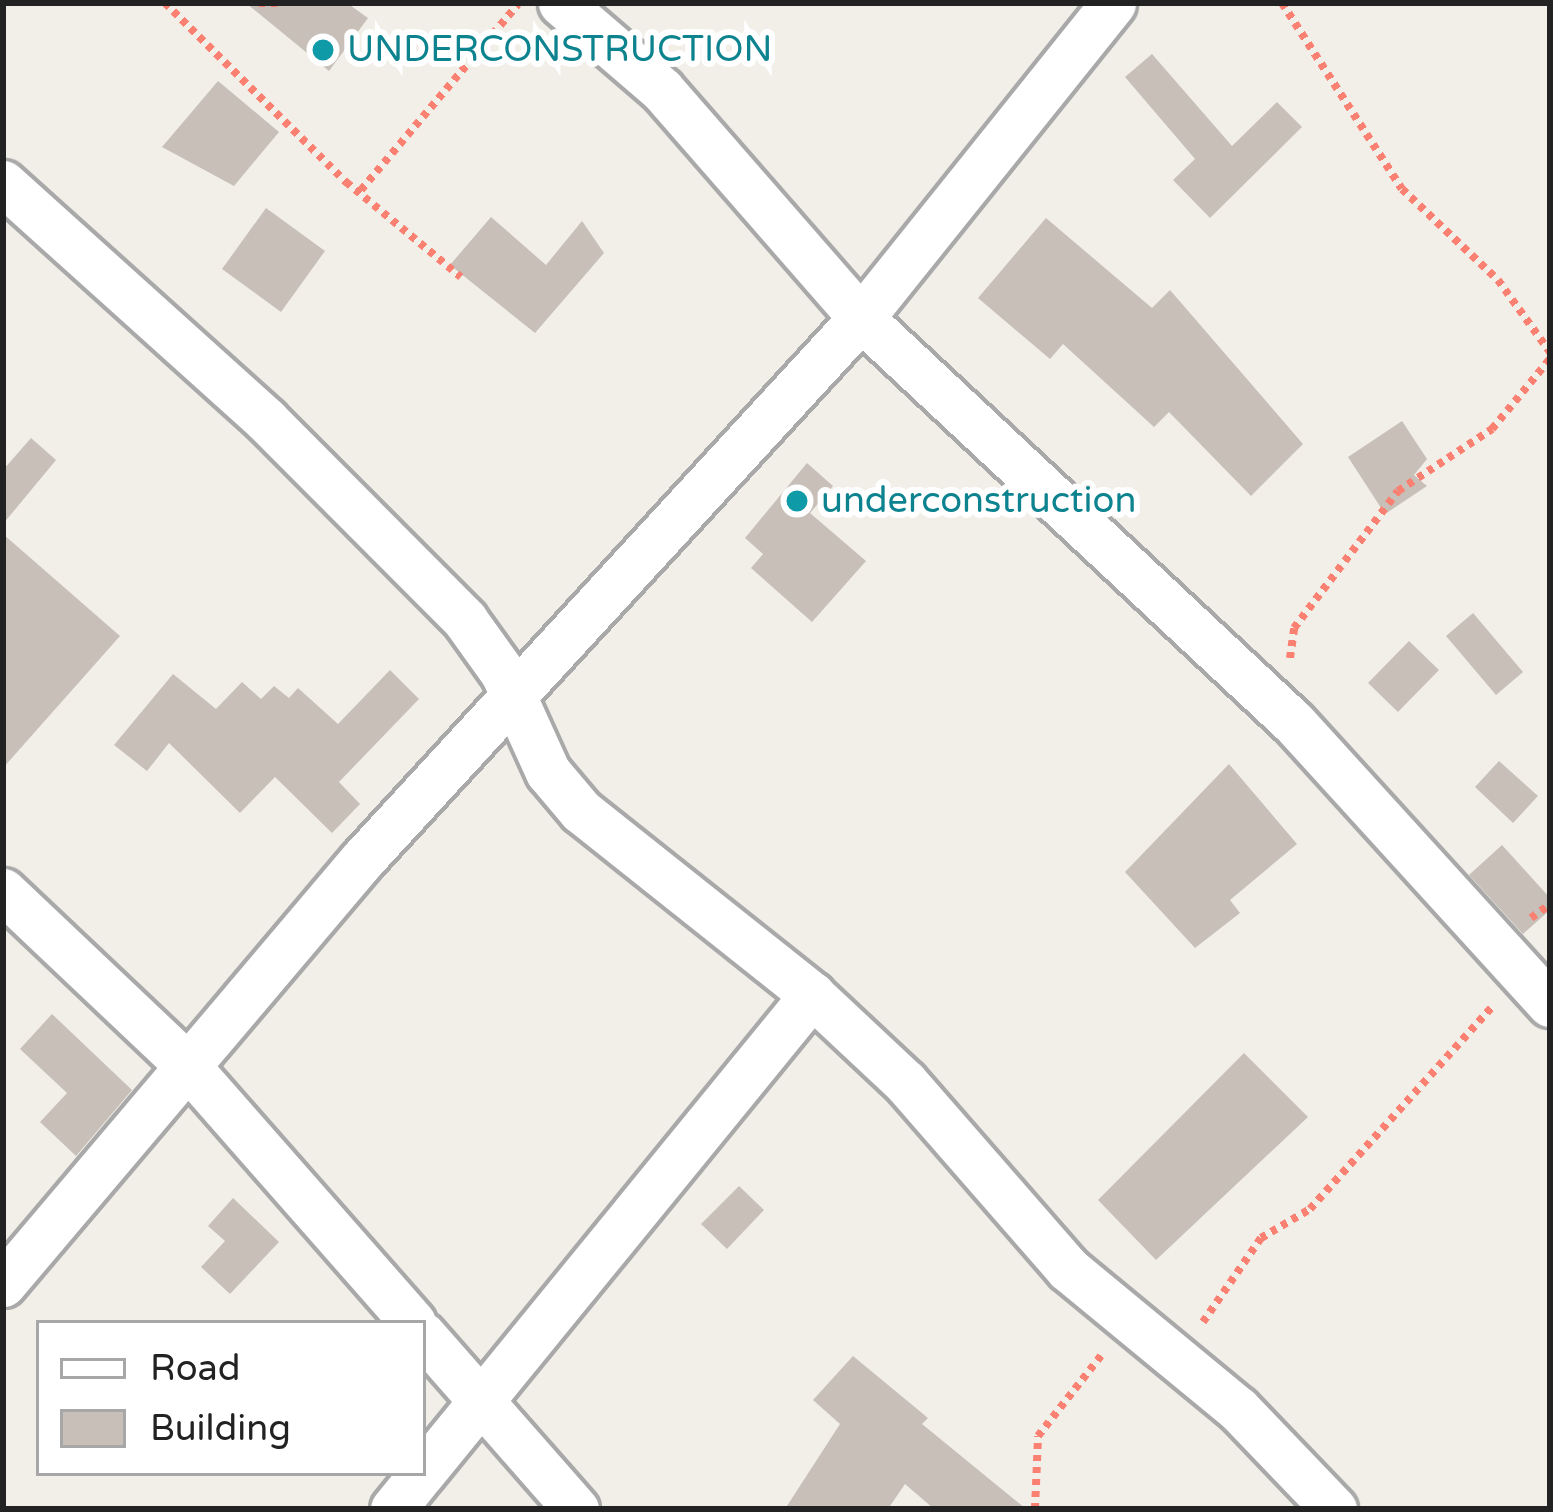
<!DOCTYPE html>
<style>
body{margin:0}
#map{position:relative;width:1553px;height:1512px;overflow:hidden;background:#f2efe9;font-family:"Varela Round",sans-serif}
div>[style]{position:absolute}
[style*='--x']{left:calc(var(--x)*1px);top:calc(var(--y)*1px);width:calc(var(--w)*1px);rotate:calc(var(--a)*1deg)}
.building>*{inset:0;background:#c7bfb8}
.path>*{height:8px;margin-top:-4px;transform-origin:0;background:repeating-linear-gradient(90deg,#fa8072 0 6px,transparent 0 12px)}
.roads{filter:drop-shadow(3px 0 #a9a9a9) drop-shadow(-3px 0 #a9a9a9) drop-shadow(0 3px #a9a9a9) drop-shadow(0 -3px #a9a9a9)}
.minor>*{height:45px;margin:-22.5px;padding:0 22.5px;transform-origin:22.5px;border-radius:22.5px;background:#fff}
.dots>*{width:33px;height:33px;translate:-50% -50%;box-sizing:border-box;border:6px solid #fff;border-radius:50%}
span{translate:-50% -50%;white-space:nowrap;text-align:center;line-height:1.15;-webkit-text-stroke:12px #fff;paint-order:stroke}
.culture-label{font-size:36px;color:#0d838f}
.left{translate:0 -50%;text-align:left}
.frame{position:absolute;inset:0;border:6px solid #222;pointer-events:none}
.legend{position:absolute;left:36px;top:1320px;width:390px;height:156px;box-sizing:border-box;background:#fff;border:3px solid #a7a7a7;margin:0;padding:15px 21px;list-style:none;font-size:36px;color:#222}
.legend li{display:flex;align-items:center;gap:24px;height:60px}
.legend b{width:60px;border:3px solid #a7a7a7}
</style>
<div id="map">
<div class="building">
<div style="clip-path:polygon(246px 3px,347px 3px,368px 18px,329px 71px)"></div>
<div style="clip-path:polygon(1152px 54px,1232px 146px,1277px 102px,1302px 127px,1210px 218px,1173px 180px,1195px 159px,1125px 77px)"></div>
<div style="clip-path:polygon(218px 81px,279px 132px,234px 186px,162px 147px)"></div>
<div style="clip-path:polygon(266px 208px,325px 251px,281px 312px,222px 269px)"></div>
<div style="clip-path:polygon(491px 217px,546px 265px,582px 221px,604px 253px,535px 333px,450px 265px)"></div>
<div style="clip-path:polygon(1046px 218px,1152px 308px,1170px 290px,1303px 444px,1251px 496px,1169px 412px,1154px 427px,1063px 344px,1050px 359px,978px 298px)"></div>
<div style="clip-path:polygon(1402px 421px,1427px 459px,1414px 475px,1427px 486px,1385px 514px,1348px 457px)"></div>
<div style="clip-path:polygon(31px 438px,56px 460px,3px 524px,3px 470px)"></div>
<div style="clip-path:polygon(807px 463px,833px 486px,810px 513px,866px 561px,812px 622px,751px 568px,763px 554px,745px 538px)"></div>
<div style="clip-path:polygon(3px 534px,120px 636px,3px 768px)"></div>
<div style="clip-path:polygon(1473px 613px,1523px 672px,1496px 695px,1446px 636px)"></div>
<div style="clip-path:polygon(1409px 641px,1439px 670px,1398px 712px,1368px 683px)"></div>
<div style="clip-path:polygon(390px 670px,419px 699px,339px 782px,360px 804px,332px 833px,275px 777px,240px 813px,169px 743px,147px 771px,114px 745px,173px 674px,216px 709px,242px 682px,261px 699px,274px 686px,289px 698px,298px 688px,338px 724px)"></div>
<div style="clip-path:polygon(1499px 761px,1538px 796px,1513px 823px,1475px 787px)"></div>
<div style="clip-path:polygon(1229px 764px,1297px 844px,1230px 900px,1240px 913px,1195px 948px,1125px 872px)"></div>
<div style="clip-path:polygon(1502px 845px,1550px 898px,1550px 910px,1523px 934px,1469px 875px)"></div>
<div style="clip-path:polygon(52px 1014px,132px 1090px,76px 1156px,40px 1122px,67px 1093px,20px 1049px)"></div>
<div style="clip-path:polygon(1244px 1053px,1308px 1117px,1156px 1260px,1098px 1200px)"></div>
<div style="clip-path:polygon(739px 1186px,764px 1210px,727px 1249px,701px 1224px)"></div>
<div style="clip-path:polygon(233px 1198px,279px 1242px,230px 1294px,201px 1267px,225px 1241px,208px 1226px)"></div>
<div style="clip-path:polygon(853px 1356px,928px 1418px,922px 1424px,1026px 1509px,934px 1509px,905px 1484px,888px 1509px,785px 1509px,840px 1424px,813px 1400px)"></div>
</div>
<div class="path">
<div style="--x:165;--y:3;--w:255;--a:44.7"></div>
<div style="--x:346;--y:182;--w:149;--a:39.6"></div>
<div style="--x:259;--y:3;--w:23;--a:0"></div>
<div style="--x:1282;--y:3;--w:221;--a:57.2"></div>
<div style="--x:1402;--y:189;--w:132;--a:43.5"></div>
<div style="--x:1498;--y:280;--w:89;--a:54.2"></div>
<div style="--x:361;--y:190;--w:243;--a:-49.8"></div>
<div style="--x:1290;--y:658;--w:30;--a:-82"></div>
<div style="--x:1294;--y:628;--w:172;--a:-52.8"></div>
<div style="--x:1398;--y:491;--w:113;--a:-33.4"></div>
<div style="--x:1492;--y:429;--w:91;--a:-50.4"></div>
<div style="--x:1531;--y:918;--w:24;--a:-36"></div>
<div style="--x:1203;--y:1322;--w:102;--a:-55.4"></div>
<div style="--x:1261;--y:1238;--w:57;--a:-30.6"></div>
<div style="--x:1310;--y:1209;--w:275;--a:-48"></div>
<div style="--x:1035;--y:1509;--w:73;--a:-87.6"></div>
<div style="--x:1038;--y:1436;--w:105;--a:-51.9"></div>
</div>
<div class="roads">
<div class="minor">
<div style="--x:561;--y:3;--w:133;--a:40.7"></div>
<div style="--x:662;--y:90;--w:303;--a:48.9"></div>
<div style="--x:861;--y:318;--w:593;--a:43.09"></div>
<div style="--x:1294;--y:723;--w:380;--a:47.7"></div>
<div style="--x:3;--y:183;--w:354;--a:42"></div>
<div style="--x:266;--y:420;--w:282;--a:45.1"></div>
<div style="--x:465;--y:620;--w:65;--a:54.4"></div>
<div style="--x:503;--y:673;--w:109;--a:65.6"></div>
<div style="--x:548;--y:772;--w:51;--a:49.8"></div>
<div style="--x:581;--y:811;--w:295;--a:38.5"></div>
<div style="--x:812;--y:995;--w:127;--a:43.1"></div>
<div style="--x:905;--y:1082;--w:248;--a:48.9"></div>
<div style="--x:1068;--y:1269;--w:220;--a:39.5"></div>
<div style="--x:1238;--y:1409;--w:139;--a:46.2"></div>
<div style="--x:3;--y:891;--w:249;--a:43.4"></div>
<div style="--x:184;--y:1062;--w:347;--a:48.7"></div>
<div style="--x:3;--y:1284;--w:556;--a:-49.75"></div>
<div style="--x:362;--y:860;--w:737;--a:-47.37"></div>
<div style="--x:861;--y:318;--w:403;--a:-51.3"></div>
<div style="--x:423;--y:1335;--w:232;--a:48.7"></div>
<div style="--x:423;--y:1472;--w:616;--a:-50.8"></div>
<div style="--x:393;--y:1509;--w:46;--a:-51.1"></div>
</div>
</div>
<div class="dots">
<div style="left:323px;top:50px;background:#0f9aa8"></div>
<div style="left:797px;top:501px;background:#0f9aa8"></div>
</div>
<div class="culture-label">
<span class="left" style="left:347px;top:50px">UNDERCONSTRUCTION</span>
<span class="left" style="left:821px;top:501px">underconstruction</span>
</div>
<div class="frame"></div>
<ul class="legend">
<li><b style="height:15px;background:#fff"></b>Road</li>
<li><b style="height:33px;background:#c7bfb8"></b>Building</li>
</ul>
</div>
